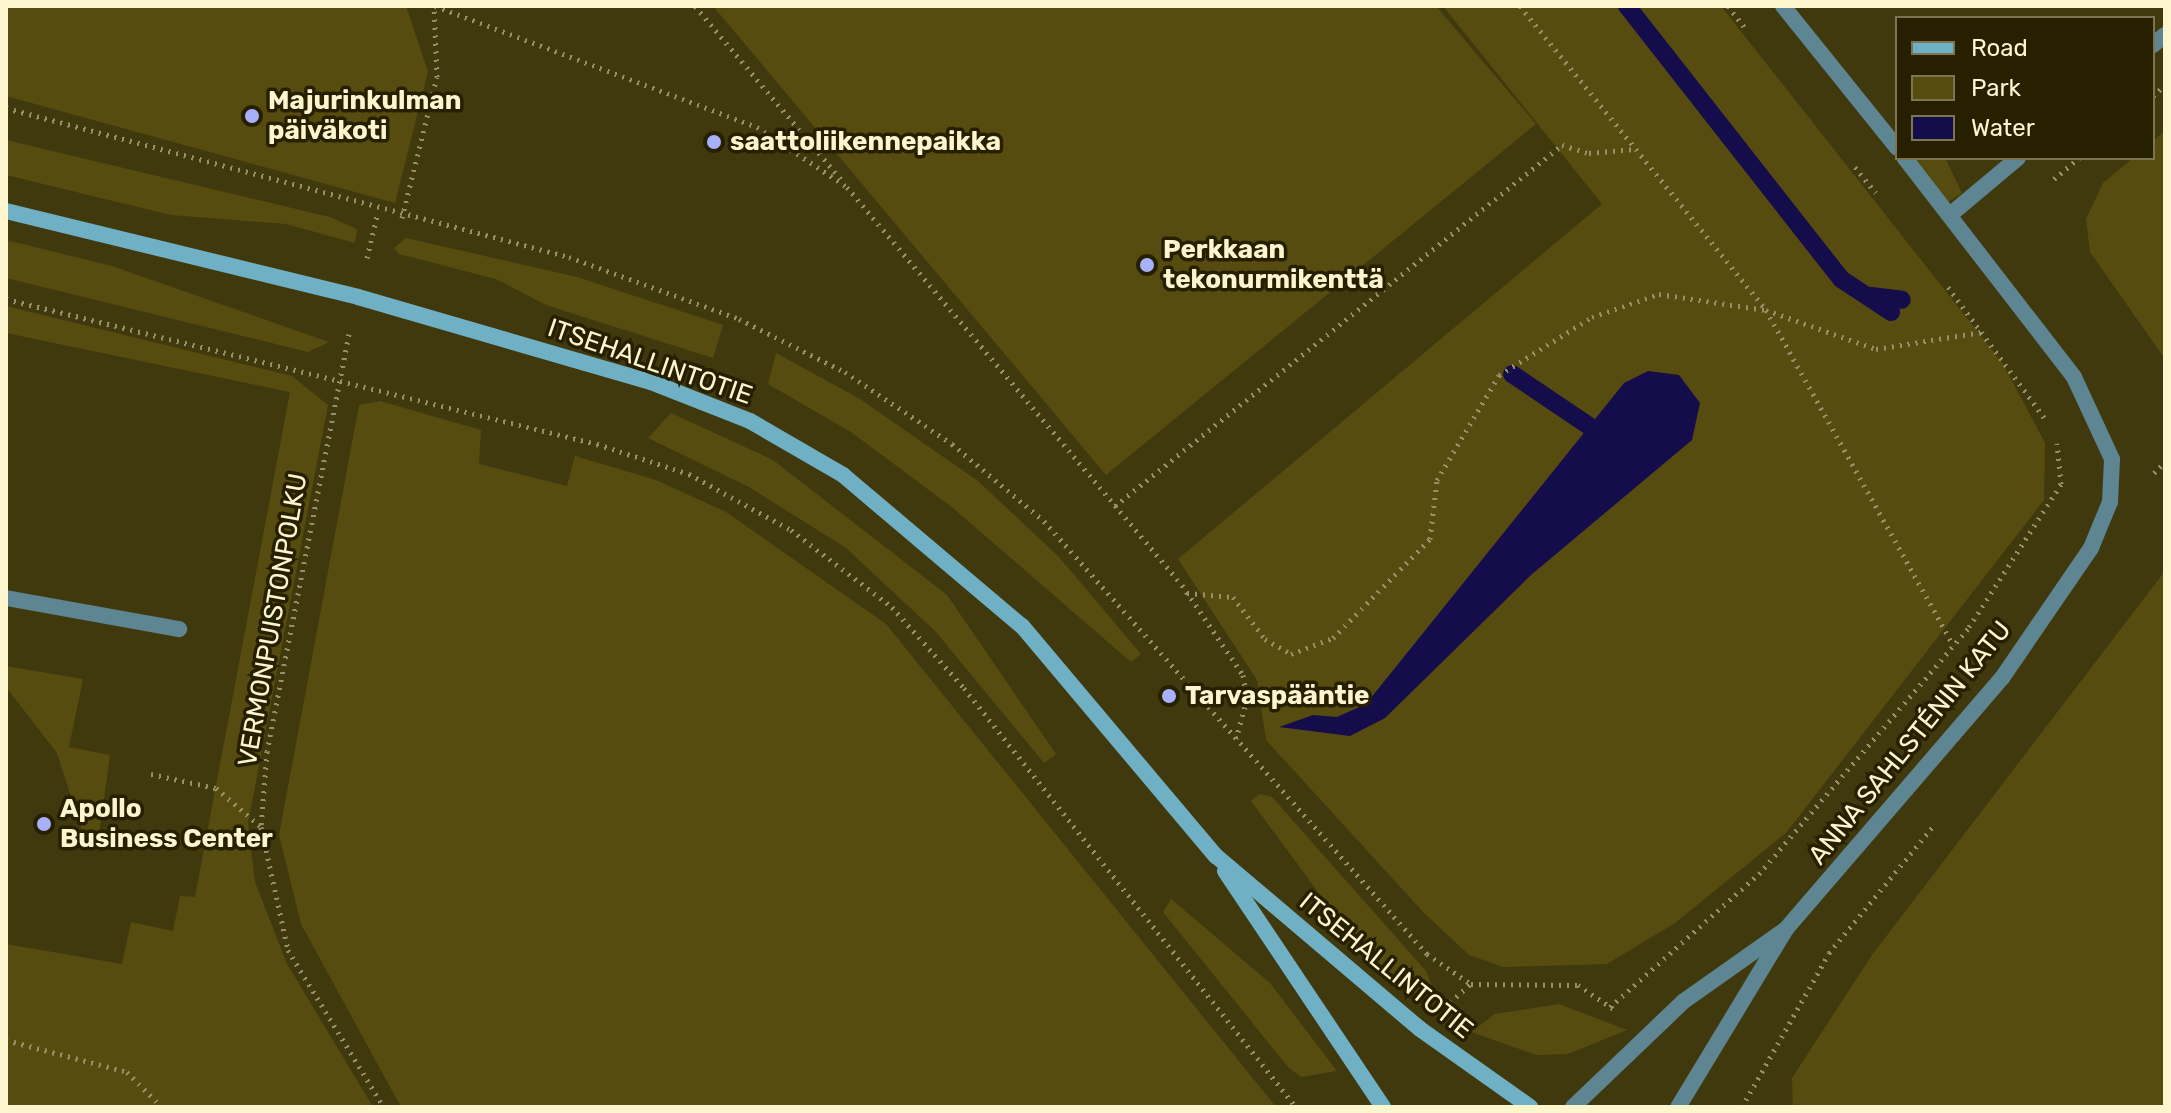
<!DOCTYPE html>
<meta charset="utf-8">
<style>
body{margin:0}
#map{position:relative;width:2171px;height:1113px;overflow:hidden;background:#40390d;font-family:Rubik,sans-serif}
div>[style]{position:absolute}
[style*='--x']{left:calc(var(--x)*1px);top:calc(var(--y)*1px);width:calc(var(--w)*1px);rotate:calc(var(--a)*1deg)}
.green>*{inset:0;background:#564c10}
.water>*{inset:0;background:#150d4b}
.stream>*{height:18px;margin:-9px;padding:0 9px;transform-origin:9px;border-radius:9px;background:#150d4b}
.path>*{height:5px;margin-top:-2.5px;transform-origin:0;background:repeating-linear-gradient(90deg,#979066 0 2px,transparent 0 8px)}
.service>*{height:16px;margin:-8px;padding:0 8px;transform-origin:8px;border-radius:8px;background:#5d8592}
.minor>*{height:16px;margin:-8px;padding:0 8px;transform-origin:8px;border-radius:8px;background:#5d8592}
.secondary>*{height:16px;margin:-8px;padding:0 8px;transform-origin:8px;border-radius:8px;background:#6fb0c4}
.dots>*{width:22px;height:22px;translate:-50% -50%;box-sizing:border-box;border:4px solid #262000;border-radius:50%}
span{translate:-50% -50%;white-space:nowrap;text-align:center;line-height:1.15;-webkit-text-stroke:7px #262000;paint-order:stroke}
.poi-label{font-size:26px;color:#fcf5ce;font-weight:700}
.left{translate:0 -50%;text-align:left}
.street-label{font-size:26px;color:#fcf5ce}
.frame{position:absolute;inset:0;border:8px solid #fcf5ce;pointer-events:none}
.legend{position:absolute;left:1895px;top:16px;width:260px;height:144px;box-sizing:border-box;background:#262000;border:2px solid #7c7552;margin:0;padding:10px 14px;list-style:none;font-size:24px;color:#fcf5ce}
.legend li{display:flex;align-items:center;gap:16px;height:40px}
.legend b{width:40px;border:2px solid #7c7552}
</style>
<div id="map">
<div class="green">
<div style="clip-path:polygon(6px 6px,406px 6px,428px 72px,395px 203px,6px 96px)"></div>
<div style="clip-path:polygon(713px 6px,1436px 6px,1536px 124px,1106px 475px)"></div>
<div style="clip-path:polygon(1443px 6px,1721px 6px,2003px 364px,2045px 443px,2044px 500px,1786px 833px,1675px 923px,1607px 964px,1503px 967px,1469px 955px,1425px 914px,1266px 740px,1257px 680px,1178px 559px,1602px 204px)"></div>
<div style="clip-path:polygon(2165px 131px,2165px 359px,2090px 252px,2086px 219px,2103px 183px,2133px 158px,2153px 158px,2153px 141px)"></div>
<div style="clip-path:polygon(6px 140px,330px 217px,357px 229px,355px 243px,286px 224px,171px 215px,6px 175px)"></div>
<div style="clip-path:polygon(1912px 158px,1945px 158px,1962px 193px,1948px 202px)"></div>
<div style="clip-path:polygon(406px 238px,577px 277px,723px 325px,713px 358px,546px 305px,496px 279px,399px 254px,394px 248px)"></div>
<div style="clip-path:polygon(6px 240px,112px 266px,329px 342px,308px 352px,6px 278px)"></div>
<div style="clip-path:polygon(6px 306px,292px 376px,328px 405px,248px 823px,255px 882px,287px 964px,373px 1107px,6px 1107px,6px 944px,122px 964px,131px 922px,173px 931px,180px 896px,195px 897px,290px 392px,6px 333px)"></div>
<div style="clip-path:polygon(776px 353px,860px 399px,978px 481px,1058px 556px,1141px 654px,1131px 662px,953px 508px,851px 432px,768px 384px)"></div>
<div style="clip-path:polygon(380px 401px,481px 430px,479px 464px,567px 486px,575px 456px,656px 480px,726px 512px,886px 624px,1276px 1107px,401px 1107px,301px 924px,279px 835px,359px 405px)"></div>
<div style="clip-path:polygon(671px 413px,773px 460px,947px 595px,1056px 754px,1044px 763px,936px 632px,846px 548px,749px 487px,648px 438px)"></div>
<div style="clip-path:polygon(2165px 571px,2165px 1107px,1793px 1107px,1792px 1078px,1872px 955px)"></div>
<div style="clip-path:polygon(6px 666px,83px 679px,69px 747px,110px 755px,97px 850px,87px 847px,57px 753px,6px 687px)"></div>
<div style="clip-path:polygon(1260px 794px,1272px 797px,1426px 971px,1433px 988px,1429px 1001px,1390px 979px,1357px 945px,1251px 801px)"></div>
<div style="clip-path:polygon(1171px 899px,1270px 983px,1337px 1071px,1301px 1077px,1288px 1067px,1163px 912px)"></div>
<div style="clip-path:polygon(1559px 1004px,1627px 1030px,1568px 1054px,1537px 1055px,1471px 1032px,1495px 1014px)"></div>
</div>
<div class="water">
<div style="clip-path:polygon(1648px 371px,1679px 375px,1700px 403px,1692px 440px,1531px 575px,1385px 718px,1350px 736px,1279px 727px,1313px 715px,1337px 717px,1366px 704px,1624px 383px)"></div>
</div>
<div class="stream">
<div style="--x:1627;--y:6;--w:347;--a:51.9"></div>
<div style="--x:1841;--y:279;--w:60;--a:33.4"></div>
<div style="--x:1871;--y:296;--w:31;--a:7"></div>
<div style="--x:1512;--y:374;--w:93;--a:34"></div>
</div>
<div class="path">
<div style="--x:435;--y:6;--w:344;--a:20.6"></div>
<div style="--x:757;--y:127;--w:108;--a:33.7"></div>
<div style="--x:847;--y:187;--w:520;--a:49.91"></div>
<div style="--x:1182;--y:585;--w:109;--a:55.9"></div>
<div style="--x:1243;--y:675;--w:24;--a:81"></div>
<div style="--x:1247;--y:699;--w:41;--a:105.4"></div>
<div style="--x:695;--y:6;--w:231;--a:49.9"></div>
<div style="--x:1520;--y:6;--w:391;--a:51"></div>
<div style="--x:1766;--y:310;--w:117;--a:19.5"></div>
<div style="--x:1876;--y:349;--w:107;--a:-9.1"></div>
<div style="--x:1728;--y:6;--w:31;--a:52"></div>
<div style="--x:2153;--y:96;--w:16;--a:-43"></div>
<div style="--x:6;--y:108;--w:582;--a:14.82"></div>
<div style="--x:569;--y:257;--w:181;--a:20"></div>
<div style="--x:739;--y:319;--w:119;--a:26.6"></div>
<div style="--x:845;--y:372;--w:129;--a:33.9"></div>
<div style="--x:952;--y:444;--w:120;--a:39.9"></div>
<div style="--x:1044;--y:521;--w:578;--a:48.51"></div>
<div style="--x:1427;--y:954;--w:53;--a:34.3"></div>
<div style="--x:1471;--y:984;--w:107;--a:0.5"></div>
<div style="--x:1578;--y:985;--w:45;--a:34"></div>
<div style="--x:1855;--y:167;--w:33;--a:51"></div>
<div style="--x:2054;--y:179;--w:33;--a:-40"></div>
<div style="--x:402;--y:218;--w:145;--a:-76.1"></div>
<div style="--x:437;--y:77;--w:71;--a:-92.4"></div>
<div style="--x:367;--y:258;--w:47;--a:-76.6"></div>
<div style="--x:1948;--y:287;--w:162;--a:53.6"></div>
<div style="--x:6;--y:299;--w:609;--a:13.79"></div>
<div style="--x:597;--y:444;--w:97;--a:18.1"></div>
<div style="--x:689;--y:474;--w:116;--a:28.8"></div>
<div style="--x:791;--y:530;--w:127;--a:37.3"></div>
<div style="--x:892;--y:607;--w:108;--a:48.4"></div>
<div style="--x:964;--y:688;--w:535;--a:51.61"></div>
<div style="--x:349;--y:334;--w:425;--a:101.1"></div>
<div style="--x:267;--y:751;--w:76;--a:94.5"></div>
<div style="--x:261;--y:827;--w:126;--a:77.6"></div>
<div style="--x:288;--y:950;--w:184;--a:58.6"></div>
<div style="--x:2154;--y:473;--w:16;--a:-45"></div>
<div style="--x:1115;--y:506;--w:575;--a:-38.92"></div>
<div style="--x:1562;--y:145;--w:28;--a:17"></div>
<div style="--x:1589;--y:153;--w:46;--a:-5"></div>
<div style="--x:1187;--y:593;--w:46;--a:5"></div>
<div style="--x:1233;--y:597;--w:53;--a:52.7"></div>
<div style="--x:1265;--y:639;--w:30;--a:30"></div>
<div style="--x:1291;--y:654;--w:45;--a:-20.9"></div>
<div style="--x:1333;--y:638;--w:139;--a:-45.6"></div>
<div style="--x:1430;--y:539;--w:59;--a:-83.2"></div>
<div style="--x:1437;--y:480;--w:122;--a:-59.4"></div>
<div style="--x:1499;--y:375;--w:110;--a:-31.9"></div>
<div style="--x:1592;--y:317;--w:71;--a:-18.9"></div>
<div style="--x:1659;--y:294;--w:108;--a:8.5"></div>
<div style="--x:1766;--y:310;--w:384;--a:60.8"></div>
<div style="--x:151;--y:774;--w:66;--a:12.2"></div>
<div style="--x:216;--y:788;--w:58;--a:40.8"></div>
<div style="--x:1450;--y:1002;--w:28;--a:-41"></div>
<div style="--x:1610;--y:1007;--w:200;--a:-41.8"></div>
<div style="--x:1759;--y:874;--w:324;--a:-49.6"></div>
<div style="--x:1969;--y:627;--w:170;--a:-57.2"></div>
<div style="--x:2061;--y:484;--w:41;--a:-95.6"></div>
<div style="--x:6;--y:1040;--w:125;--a:14.8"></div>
<div style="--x:127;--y:1072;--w:49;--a:45"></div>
<div style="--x:1742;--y:1107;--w:177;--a:-60.5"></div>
<div style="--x:1829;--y:953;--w:166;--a:-50.6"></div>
</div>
<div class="service">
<div style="--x:6;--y:598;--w:176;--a:10.2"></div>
</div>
<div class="minor">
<div style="--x:1783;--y:6;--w:182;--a:51.2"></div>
<div style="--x:2153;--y:45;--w:16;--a:-40"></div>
<div style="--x:1951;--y:214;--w:87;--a:-39.9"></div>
<div style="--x:1786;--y:929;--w:331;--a:-49.3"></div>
<div style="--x:2002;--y:678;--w:158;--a:-55.6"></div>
<div style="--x:2091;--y:548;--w:50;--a:-67.6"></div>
<div style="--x:2110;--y:502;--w:43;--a:-87.3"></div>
<div style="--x:2112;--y:459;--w:90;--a:-114.9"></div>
<div style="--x:2074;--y:377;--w:277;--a:-127.7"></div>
<div style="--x:1573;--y:1107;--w:153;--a:-43.7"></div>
<div style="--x:1684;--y:1001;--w:125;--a:-35.2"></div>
<div style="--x:1786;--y:929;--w:208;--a:121.2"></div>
</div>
<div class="secondary">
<div style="--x:6;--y:211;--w:362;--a:13.7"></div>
<div style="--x:358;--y:297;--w:305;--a:16.2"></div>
<div style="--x:651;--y:382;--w:106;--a:21.5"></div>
<div style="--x:750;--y:421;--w:108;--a:30.1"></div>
<div style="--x:843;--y:475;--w:234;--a:40.2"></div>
<div style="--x:1022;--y:626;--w:301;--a:49.9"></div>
<div style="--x:1216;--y:856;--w:267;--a:40.3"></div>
<div style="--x:1420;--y:1029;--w:135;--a:35.3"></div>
<div style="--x:1225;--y:871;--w:284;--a:56.2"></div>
</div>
<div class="dots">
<div style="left:252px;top:116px;background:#a8b0fc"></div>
<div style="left:714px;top:142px;background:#a8b0fc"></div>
<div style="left:1147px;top:265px;background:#a8b0fc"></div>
<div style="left:1169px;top:696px;background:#a8b0fc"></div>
<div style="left:44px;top:824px;background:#a8b0fc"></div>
</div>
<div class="poi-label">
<span class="left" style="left:268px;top:116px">Majurinkulman<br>päiväkoti</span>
<span class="left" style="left:730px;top:142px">saattoliikennepaikka</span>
<span class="left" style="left:1163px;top:265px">Perkkaan<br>tekonurmikenttä</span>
<span class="left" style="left:1185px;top:696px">Tarvaspääntie</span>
<span class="left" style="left:60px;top:824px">Apollo<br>Business Center</span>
</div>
<div class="street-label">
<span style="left:650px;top:362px;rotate:19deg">ITSEHALLINTOTIE</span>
<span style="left:273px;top:620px;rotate:-80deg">VERMONPUISTONPOLKU</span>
<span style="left:1910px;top:743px;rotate:-51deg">ANNA SAHLSTÉNIN KATU</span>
<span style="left:1386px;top:966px;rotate:39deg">ITSEHALLINTOTIE</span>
</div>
<div class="frame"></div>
<ul class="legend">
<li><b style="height:10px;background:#6fb0c4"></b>Road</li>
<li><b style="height:22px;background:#564c10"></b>Park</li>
<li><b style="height:22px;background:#150d4b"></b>Water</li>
</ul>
</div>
